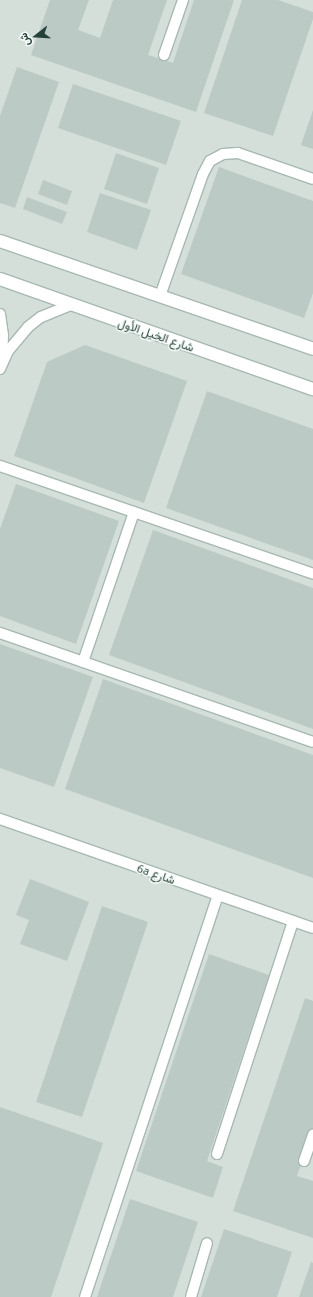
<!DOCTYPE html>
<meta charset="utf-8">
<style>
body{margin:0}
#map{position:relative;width:313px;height:1297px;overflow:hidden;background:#e6efeb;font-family:Ubuntu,Vazirmatn,sans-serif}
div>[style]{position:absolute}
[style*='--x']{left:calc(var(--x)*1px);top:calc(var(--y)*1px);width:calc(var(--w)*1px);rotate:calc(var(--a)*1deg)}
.built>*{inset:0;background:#d4dfda}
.building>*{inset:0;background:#bbcac4}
.roads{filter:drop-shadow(1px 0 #a8b8b2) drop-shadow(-1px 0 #a8b8b2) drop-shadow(0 1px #a8b8b2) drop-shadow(0 -1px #a8b8b2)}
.lane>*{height:10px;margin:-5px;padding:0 5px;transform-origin:5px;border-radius:5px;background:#fff}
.secondary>*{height:12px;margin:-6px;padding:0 6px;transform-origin:6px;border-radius:6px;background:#fff}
span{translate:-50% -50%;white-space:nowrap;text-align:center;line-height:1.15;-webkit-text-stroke:3px #f7fbf9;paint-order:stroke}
.street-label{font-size:12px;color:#24423a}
.north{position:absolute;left:16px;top:16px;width:40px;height:40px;-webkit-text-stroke:3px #f7fbf9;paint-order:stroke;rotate:253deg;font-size:11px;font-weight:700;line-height:16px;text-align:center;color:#24423a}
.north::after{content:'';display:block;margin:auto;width:14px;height:18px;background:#24423a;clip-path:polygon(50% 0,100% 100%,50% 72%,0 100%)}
</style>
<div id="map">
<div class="built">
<div style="clip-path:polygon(0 0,313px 0,313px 1297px,0 1297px)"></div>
</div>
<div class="building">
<div style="clip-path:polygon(50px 0,89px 0,78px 30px,100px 38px,113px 0,167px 0,148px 55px,173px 63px,194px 0,234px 0,196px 112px,31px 55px)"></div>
<div style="clip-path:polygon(242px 0,278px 0,313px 12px,313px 19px,273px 136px,204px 113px)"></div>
<div style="clip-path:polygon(17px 67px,59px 82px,15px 208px,0 203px,0 116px)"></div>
<div style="clip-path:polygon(73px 84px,181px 121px,166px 165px,58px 128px)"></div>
<div style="clip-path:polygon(313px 110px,313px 149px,301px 145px)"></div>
<div style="clip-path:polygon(116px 153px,159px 168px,147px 204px,104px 189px)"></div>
<div style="clip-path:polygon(219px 167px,313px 201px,313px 293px,304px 318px,181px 274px)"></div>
<div style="clip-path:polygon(43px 180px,72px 191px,67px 205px,38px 194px)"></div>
<div style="clip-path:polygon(100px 193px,151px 210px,137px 250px,87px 232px)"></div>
<div style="clip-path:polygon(27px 197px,67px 212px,62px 224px,23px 209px)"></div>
<div style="clip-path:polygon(85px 345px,187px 381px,144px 503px,14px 456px,47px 362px)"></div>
<div style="clip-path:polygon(207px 391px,313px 429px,313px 560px,166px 508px)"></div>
<div style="clip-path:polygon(16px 484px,119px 521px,76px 644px,0 616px,0 529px)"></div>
<div style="clip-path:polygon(153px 530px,313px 588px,313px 729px,109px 655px)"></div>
<div style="clip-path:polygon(0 644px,93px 677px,54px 787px,0 768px)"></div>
<div style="clip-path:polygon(103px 679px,313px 755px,313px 878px,65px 789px)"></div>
<div style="clip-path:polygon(30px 879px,89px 902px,67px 961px,20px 944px,29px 920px,16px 915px)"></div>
<div style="clip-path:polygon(102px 906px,148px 922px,82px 1117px,36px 1102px)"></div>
<div style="clip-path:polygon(209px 954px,269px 975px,207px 1161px,223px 1167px,213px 1198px,136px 1171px)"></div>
<div style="clip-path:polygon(305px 998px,313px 1001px,313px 1130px,297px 1176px,313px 1181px,313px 1238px,233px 1211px)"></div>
<div style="clip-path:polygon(0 1107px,103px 1143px,51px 1297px,0 1297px)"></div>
<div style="clip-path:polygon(130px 1199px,198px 1222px,173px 1297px,97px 1297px)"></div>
<div style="clip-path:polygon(224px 1229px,292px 1252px,277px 1297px,201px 1297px)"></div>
<div style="clip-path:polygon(311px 1262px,313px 1263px,313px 1297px,299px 1297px)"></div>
</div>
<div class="roads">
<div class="lane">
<div style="--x:164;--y:55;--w:58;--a:-70.9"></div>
<div style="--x:160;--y:296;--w:129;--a:-70.6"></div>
<div style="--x:203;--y:174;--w:15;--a:-62"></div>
<div style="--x:210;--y:161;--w:15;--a:-28"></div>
<div style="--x:223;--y:154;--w:15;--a:-4"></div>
<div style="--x:238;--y:153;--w:79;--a:19.1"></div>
<div style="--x:0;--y:314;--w:21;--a:82"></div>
<div style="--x:3;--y:335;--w:25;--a:92"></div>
<div style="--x:0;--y:369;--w:20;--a:-66"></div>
<div style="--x:8;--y:351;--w:31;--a:-50"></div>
<div style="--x:28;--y:327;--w:16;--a:-38"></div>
<div style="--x:41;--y:317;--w:31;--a:-22"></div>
<div style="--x:0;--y:466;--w:331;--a:19"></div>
<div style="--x:0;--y:633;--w:331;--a:19.2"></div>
<div style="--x:83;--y:662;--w:158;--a:-71.2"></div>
<div style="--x:0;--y:819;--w:331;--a:19.2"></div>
<div style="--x:217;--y:1154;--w:245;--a:-71.9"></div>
<div style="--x:304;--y:1161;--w:28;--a:-71"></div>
<div style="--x:85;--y:1297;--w:423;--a:-71.7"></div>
<div style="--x:191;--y:1297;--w:56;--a:-73.5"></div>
</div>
<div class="secondary">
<div style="--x:0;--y:241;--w:331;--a:19"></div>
<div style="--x:0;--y:279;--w:332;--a:19.4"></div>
</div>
</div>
<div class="street-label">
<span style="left:156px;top:335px;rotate:19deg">شارع الخيل الأول</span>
<span style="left:156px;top:874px;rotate:19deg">6a شارع</span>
</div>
<div class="north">ش</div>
</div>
